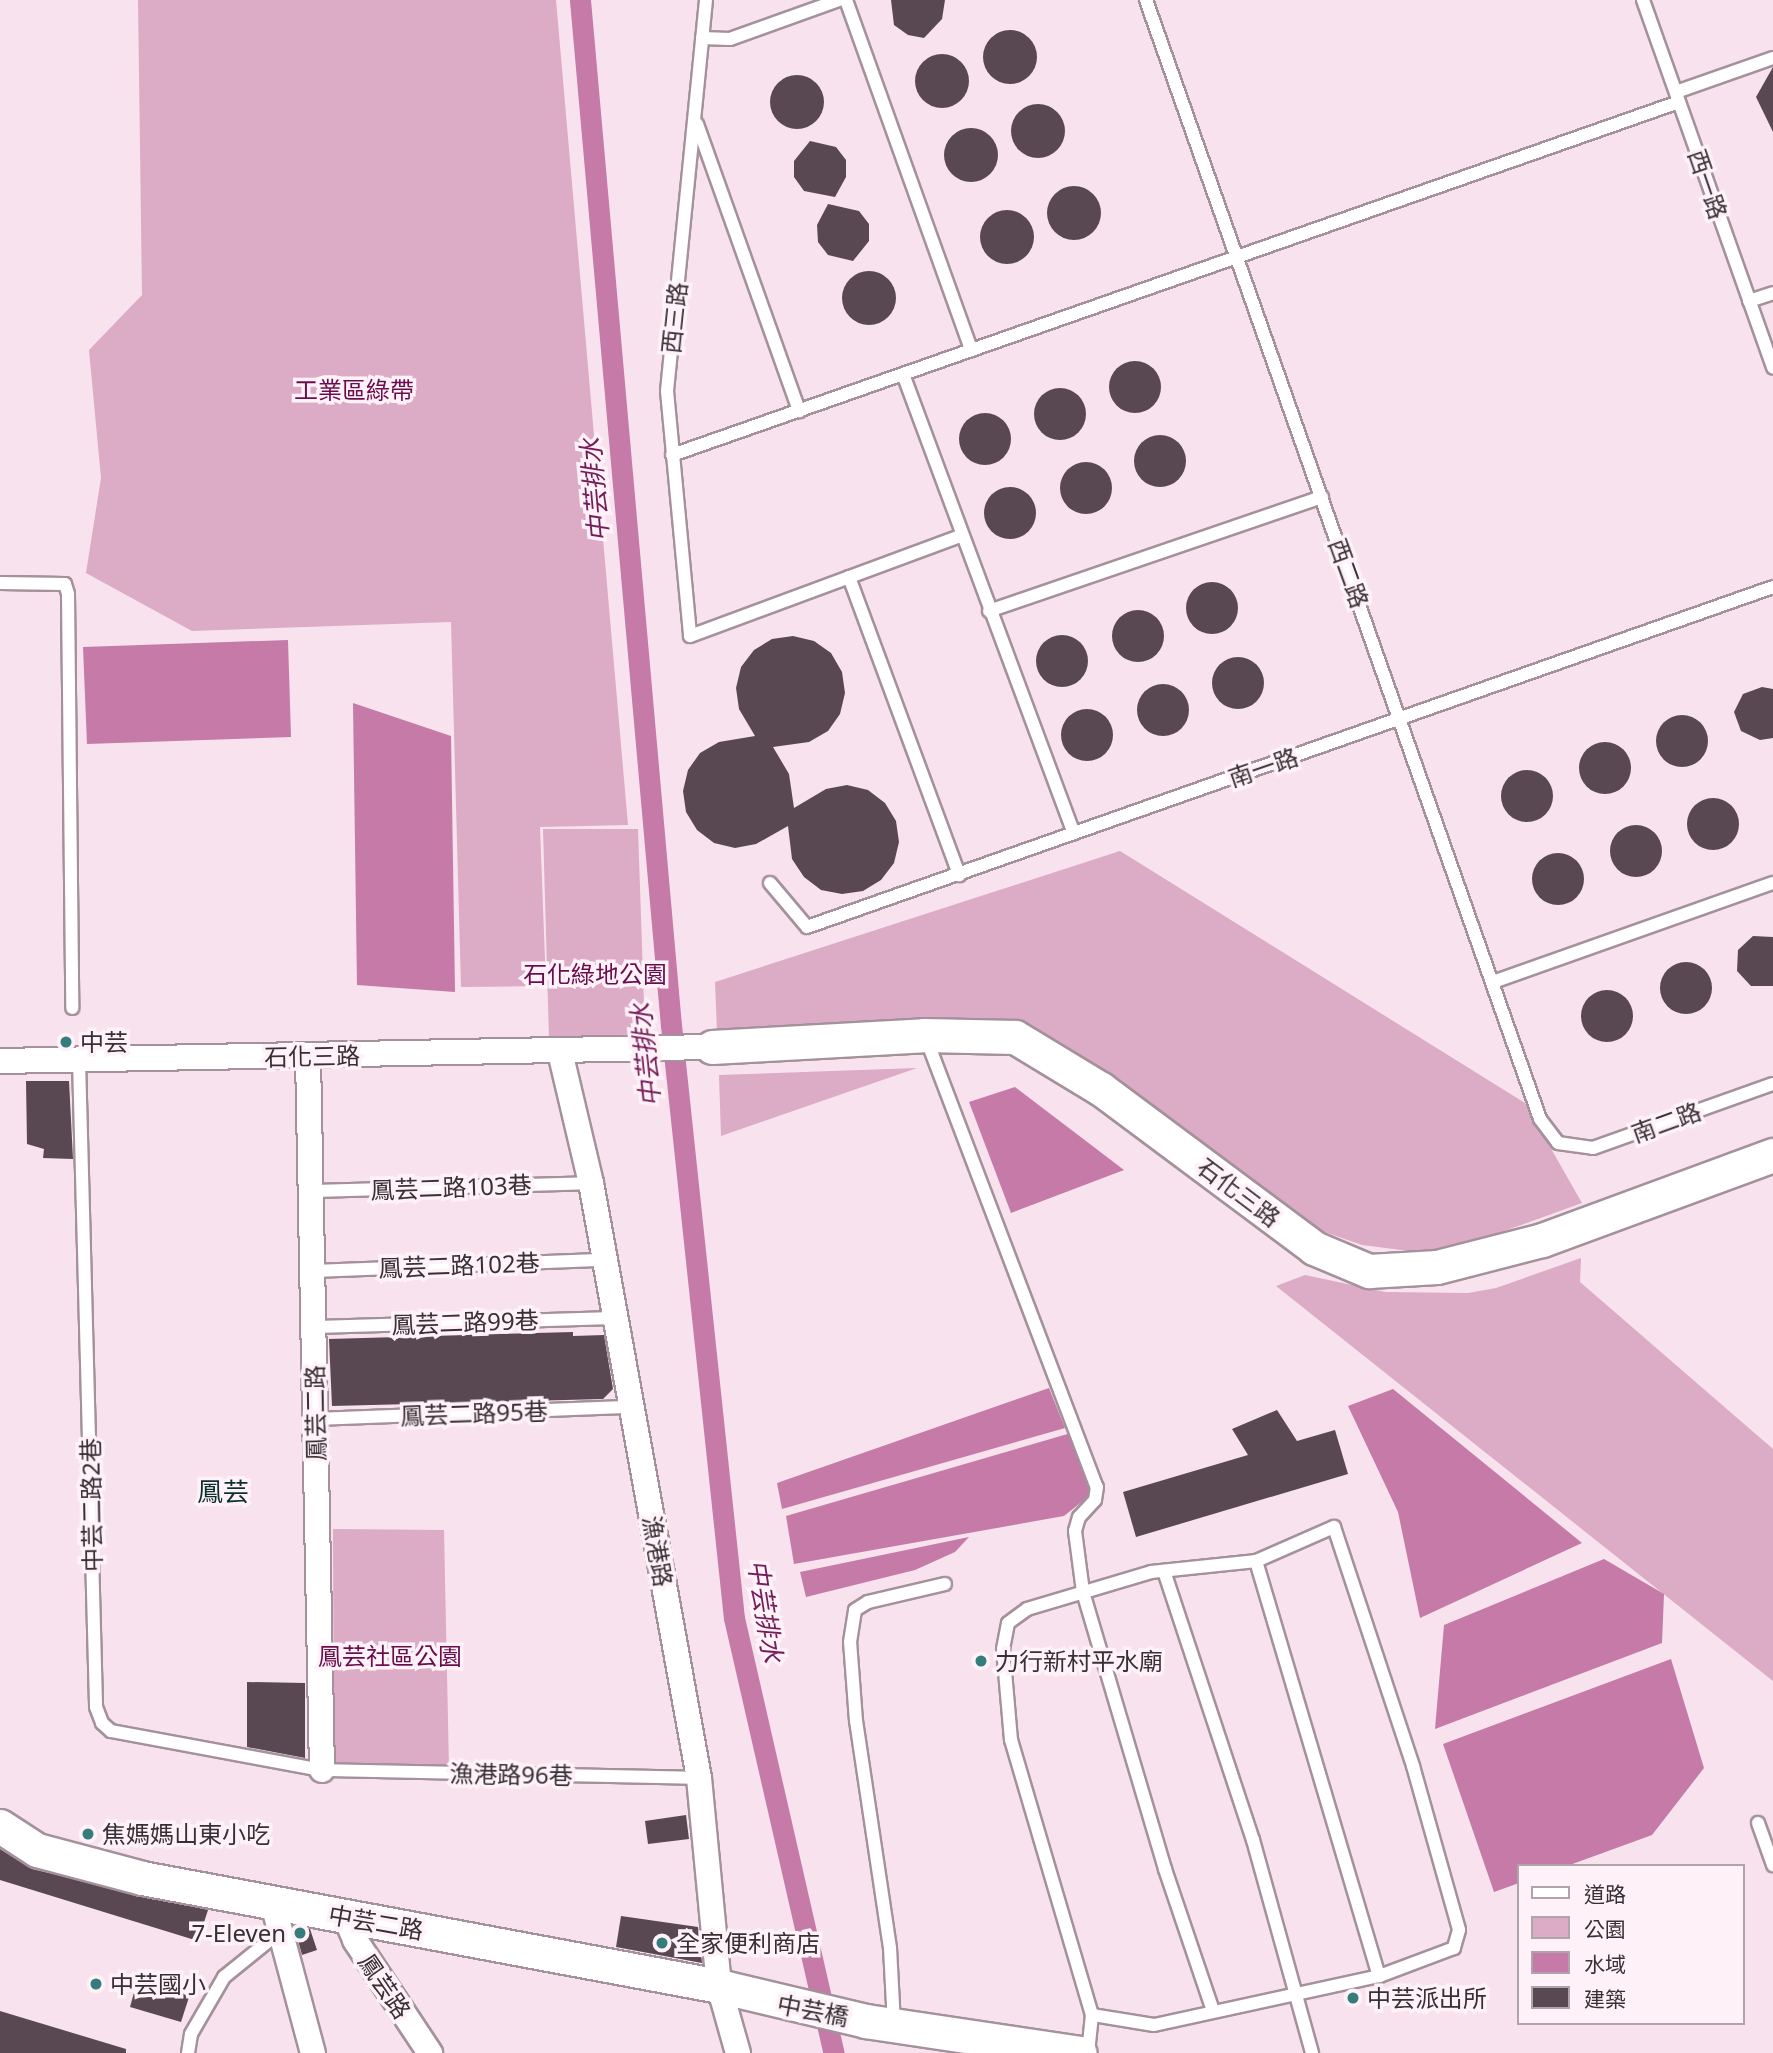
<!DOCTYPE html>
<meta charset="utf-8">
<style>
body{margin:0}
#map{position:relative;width:1773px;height:2053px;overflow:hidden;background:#f7e2ed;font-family:"Noto Sans","Noto Sans TC",sans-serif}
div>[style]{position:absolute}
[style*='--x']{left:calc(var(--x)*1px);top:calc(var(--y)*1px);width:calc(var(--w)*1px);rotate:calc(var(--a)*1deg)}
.green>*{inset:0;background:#dcabc6}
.water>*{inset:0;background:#c57aa7}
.canal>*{height:21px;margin:-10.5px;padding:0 10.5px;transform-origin:10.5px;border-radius:10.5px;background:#c57aa7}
.building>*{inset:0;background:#594852}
.round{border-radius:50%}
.roads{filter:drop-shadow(2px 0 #a4919b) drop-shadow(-2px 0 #a4919b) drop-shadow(0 2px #a4919b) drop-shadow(0 -2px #a4919b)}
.lane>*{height:12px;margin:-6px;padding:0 6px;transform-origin:6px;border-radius:6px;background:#fff}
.street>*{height:24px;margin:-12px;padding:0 12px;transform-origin:12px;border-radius:12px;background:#fff}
.secondary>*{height:33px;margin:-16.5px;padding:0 16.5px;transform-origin:16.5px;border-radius:16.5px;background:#fff}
.dots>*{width:19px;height:19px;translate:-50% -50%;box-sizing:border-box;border:4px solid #fef2f8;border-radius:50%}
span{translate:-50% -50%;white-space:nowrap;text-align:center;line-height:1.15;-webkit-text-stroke:7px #fef2f8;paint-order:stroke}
.street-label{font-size:24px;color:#383034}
.park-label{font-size:24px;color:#690d4d}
.poi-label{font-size:24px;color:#383034}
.left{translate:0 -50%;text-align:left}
.right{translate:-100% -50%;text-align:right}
.water-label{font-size:26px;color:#761d59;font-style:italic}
.neighbourhood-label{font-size:26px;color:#0c302f}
.legend{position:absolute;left:1517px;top:1864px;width:228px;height:161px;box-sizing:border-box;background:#fef2f8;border:2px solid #afa4aa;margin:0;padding:9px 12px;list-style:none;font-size:21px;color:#383034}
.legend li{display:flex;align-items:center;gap:14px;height:35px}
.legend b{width:35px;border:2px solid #afa4aa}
</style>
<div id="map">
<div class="green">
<div style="clip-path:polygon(138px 0,556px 0,628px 825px,540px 827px,546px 986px,461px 987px,451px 622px,192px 631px,86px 573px,101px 478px,89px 350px,142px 295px)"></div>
<div style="clip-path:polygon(543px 829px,638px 829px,645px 1034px,549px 1038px)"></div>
<div style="clip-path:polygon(1120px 851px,1525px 1103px,1582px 1203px,1457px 1248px,1409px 1251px,1362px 1245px,1296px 1222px,1096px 1065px,1056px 1045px,717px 1032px,715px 982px)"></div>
<div style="clip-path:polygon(917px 1068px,721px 1136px,719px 1075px)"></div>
<div style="clip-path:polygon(1581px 1258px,1580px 1282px,1773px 1449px,1773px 1681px,1276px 1286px,1305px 1275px,1385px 1292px,1468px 1293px,1496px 1288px)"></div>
<div style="clip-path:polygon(333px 1529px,444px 1530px,449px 1769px,334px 1765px)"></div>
</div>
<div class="water">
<div style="clip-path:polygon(288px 640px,291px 737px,87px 744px,83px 647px)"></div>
<div style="clip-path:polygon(353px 703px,451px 736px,455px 992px,357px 985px)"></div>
<div style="clip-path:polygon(1015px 1087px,1124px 1170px,1011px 1213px,969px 1102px)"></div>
<div style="clip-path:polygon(1049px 1388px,1065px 1428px,782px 1509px,777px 1483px)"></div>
<div style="clip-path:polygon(1393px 1389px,1582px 1543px,1420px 1618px,1398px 1512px,1348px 1406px)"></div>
<div style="clip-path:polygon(1071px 1433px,1090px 1482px,1089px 1496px,1064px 1516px,794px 1564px,786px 1516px)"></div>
<div style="clip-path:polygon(969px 1537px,955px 1552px,915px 1570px,806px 1597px,800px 1572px)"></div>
<div style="clip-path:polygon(1604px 1559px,1664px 1594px,1662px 1643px,1435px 1729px,1444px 1625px)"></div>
<div style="clip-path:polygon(1671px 1659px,1704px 1768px,1652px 1835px,1567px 1866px,1519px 1866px,1519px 1883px,1494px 1892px,1443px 1744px)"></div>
</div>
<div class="canal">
<div style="--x:580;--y:0;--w:1029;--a:84.93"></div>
<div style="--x:671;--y:1025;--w:596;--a:83.94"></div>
<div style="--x:734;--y:1618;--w:446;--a:77.1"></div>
</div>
<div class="building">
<div style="clip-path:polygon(891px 0,945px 0,942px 19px,924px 38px,908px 35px,894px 25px)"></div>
<div class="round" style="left:983px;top:30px;width:54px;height:54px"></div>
<div class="round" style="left:915px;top:54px;width:54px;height:54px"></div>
<div style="clip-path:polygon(1773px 67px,1773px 132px,1756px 97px)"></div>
<div class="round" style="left:770px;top:75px;width:54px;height:54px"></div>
<div class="round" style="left:1011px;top:104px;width:54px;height:54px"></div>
<div class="round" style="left:944px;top:128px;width:54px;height:54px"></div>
<div style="clip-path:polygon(810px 141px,836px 147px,846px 160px,846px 177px,835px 197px,804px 191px,794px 177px,794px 161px)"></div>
<div class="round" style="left:1047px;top:186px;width:54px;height:54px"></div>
<div style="clip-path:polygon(828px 204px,859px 211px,869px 224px,869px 241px,853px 261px,828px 255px,818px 242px,817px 225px)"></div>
<div class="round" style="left:980px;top:210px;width:54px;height:54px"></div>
<div class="round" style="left:842px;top:271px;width:54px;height:54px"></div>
<div class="round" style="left:1109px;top:361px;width:52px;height:52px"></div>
<div class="round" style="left:1034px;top:388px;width:52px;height:52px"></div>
<div class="round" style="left:959px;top:413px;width:52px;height:52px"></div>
<div class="round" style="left:1134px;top:435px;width:52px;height:52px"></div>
<div class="round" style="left:1060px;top:462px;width:52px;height:52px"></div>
<div class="round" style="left:984px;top:487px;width:52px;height:52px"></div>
<div class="round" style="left:1186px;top:582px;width:52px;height:52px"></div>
<div class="round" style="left:1112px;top:610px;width:52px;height:52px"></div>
<div class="round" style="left:1036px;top:635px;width:52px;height:52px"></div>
<div style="clip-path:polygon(793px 636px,814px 641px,831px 653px,842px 672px,845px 693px,840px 714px,828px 731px,809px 742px,773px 747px,789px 774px,794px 808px,826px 789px,847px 785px,868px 790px,885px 803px,896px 821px,899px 842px,894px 863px,881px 880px,863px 891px,842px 894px,821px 890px,804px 877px,792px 859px,788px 826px,756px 844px,735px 848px,714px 843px,697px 830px,686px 812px,683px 791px,688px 770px,700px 753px,719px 742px,755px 736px,739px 709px,736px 688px,741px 667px,754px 650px,772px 639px)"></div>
<div class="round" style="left:1212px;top:657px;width:52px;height:52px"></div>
<div class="round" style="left:1137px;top:684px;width:52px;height:52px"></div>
<div style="clip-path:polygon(1762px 687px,1773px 689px,1773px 738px,1760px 740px,1741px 731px,1734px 712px,1743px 694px)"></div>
<div class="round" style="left:1061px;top:709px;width:52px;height:52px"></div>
<div class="round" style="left:1656px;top:715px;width:52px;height:52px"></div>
<div class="round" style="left:1579px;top:742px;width:52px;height:52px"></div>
<div class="round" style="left:1501px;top:770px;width:52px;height:52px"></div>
<div class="round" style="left:1687px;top:798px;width:52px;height:52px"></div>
<div class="round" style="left:1610px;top:825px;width:52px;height:52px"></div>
<div class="round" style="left:1532px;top:853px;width:52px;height:52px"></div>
<div style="clip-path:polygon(1753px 936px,1773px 937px,1773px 986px,1751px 986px,1737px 971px,1738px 950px)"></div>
<div class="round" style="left:1660px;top:962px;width:52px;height:52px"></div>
<div class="round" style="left:1581px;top:990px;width:52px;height:52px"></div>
<div style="clip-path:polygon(26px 1081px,69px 1081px,73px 1159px,43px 1158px,44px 1149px,27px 1144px)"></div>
<div style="clip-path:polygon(573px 1332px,573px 1336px,604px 1335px,613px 1389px,603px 1399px,332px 1406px,329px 1339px)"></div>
<div style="clip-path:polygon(1277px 1410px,1297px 1441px,1335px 1430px,1348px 1474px,1136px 1537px,1123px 1492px,1248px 1455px,1232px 1429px)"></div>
<div style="clip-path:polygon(247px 1682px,305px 1683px,305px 1758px,247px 1747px)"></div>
<div style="clip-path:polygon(686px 1815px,689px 1839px,648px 1844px,645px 1821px)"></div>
<div style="clip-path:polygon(0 1849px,32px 1869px,208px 1910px,198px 1941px,0 1880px)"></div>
<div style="clip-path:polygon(621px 1916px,698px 1927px,702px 1963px,616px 1947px)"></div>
<div style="clip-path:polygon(294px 1926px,310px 1929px,317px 1950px,302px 1955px)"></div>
<div style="clip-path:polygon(138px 1978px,190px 1994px,181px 2022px,130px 2007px)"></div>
<div style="clip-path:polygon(0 2011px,126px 2049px,126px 2053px,0 2053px)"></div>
</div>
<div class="roads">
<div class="lane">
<div style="--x:706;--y:0;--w:393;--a:95.7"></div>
<div style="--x:667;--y:391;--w:246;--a:84.6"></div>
<div style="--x:690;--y:636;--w:289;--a:-20.3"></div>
<div style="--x:846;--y:0;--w:372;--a:70.3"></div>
<div style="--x:1146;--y:0;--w:1186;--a:70.6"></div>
<div style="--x:1540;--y:1119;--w:30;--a:53"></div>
<div style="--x:1558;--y:1143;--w:35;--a:8"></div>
<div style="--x:1593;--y:1148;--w:191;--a:-19.6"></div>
<div style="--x:1643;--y:0;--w:390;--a:70.5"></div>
<div style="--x:702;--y:38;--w:28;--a:2"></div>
<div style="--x:730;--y:39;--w:116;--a:-19.7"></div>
<div style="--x:1676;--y:92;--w:103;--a:-19.3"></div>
<div style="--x:697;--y:124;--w:305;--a:70.4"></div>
<div style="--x:1749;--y:301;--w:25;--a:-18"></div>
<div style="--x:903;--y:374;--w:490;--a:69.6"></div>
<div style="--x:672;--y:455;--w:1067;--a:-19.32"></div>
<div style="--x:849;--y:577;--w:318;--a:69.7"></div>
<div style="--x:0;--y:583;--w:65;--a:0.9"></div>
<div style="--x:65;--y:584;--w:10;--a:73"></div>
<div style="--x:68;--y:594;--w:414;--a:89.4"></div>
<div style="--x:989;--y:611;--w:352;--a:-18.9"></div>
<div style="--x:770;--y:883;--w:57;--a:49.9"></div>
<div style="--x:807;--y:927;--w:1024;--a:-19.39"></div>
<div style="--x:1493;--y:982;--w:297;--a:-19.5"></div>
<div style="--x:926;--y:1038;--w:480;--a:69.2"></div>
<div style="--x:1097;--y:1487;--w:13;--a:99"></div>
<div style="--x:1095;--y:1500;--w:23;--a:133"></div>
<div style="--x:1079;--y:1517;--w:15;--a:106"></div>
<div style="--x:1075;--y:1531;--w:62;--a:82.5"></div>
<div style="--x:1083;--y:1592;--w:289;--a:73.5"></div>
<div style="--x:1165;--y:1869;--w:150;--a:71.3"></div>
<div style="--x:79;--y:1060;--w:647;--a:88.49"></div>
<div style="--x:96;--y:1707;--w:17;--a:69"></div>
<div style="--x:102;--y:1723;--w:12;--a:42"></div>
<div style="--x:111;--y:1731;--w:215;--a:10.5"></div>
<div style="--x:322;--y:1770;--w:377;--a:1.2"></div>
<div style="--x:311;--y:1191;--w:280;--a:-1.6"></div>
<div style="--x:313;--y:1271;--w:292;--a:-2.2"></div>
<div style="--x:314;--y:1327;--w:302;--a:-1.7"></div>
<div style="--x:315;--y:1419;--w:317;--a:-2.2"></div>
<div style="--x:1256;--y:1561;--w:433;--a:73.5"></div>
<div style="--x:1164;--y:1571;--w:283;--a:71.7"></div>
<div style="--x:1253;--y:1840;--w:221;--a:74.5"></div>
<div style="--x:1758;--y:1823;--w:45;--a:70.3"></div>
<div style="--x:894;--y:2024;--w:76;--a:-93"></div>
<div style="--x:890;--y:1948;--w:230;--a:-98.5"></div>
<div style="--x:856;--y:1721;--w:79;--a:-94.3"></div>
<div style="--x:850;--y:1642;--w:32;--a:-81"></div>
<div style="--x:855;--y:1610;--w:15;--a:-32"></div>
<div style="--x:868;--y:1602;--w:79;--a:-13.2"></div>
<div style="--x:188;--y:2053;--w:19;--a:-81"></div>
<div style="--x:191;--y:2034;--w:66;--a:-59.9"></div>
<div style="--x:224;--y:1977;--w:73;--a:-38.9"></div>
<div style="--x:1088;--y:2053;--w:38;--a:-84"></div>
<div style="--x:1092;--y:2015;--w:287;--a:-106.4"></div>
<div style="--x:1011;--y:1740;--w:91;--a:-95"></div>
<div style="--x:1003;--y:1649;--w:26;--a:-79"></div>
<div style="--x:1008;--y:1623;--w:24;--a:-36"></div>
<div style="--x:1027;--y:1609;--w:129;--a:-16.6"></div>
<div style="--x:1151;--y:1572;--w:106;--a:-6"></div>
<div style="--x:1256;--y:1561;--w:85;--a:-23.6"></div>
<div style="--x:1334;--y:1527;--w:252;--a:71.7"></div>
<div style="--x:1413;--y:1766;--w:170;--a:74.3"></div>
<div style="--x:1459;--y:1930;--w:19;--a:106"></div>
<div style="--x:1454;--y:1948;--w:80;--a:159.5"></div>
<div style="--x:1379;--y:1976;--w:230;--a:167.7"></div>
<div style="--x:1154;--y:2025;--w:63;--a:-170.8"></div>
</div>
<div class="street">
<div style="--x:560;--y:1052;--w:135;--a:76.7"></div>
<div style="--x:591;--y:1183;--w:605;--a:79.71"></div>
<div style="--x:699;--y:1778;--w:209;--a:84.5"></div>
<div style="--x:719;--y:1986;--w:70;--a:74.2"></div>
<div style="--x:308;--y:1056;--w:714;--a:88.88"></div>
<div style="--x:0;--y:1061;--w:712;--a:-1.13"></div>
<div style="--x:273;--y:1904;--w:154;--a:75"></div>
<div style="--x:345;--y:1916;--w:26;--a:67"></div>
<div style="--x:355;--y:1940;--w:136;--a:56.4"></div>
</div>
<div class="secondary">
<div style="--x:712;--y:1047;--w:212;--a:-3.2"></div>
<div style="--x:924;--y:1035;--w:91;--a:1.3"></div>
<div style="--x:1015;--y:1037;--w:100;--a:31.2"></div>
<div style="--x:1101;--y:1089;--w:266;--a:36.7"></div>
<div style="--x:1314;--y:1248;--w:60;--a:22.7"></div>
<div style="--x:1369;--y:1271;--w:68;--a:-3.4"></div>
<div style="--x:1437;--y:1267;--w:108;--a:-14.4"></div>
<div style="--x:1542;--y:1240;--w:246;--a:-20.2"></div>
<div style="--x:0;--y:1826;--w:44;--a:33"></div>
<div style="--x:37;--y:1850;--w:109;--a:14.9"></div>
<div style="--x:142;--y:1878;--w:587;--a:10.6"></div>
<div style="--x:719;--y:1986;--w:151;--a:13.4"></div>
<div style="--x:866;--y:2021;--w:216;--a:8.5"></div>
</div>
</div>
<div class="dots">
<div style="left:66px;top:1042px;background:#347d7c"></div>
<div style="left:981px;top:1661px;background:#347d7c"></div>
<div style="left:88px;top:1834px;background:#347d7c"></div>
<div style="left:300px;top:1933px;background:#347d7c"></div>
<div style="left:662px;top:1943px;background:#347d7c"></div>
<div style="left:96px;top:1984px;background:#347d7c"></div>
<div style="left:1353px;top:1998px;background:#347d7c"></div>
</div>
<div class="street-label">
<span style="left:1708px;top:184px;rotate:71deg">西一路</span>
<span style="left:674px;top:318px;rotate:-84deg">西三路</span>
<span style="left:1349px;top:573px;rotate:70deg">西二路</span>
<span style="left:1263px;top:767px;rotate:-19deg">南一路</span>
<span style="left:312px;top:1056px;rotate:-1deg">石化三路</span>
<span style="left:1666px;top:1122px;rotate:-20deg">南二路</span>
<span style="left:451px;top:1187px;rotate:-2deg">鳳芸二路103巷</span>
<span style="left:1239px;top:1192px;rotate:37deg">石化三路</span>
<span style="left:459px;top:1265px;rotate:-2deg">鳳芸二路102巷</span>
<span style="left:465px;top:1322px;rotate:-2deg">鳳芸二路99巷</span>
<span style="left:315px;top:1413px;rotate:-91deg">鳳芸二路</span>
<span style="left:474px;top:1413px;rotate:-2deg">鳳芸二路95巷</span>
<span style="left:91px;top:1505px;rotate:-91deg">中芸二路2巷</span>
<span style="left:658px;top:1551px;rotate:80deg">漁港路</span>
<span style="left:511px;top:1774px;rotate:1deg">漁港路96巷</span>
<span style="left:376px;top:1922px;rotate:10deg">中芸二路</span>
<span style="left:385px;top:1986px;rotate:56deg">鳳芸路</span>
<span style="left:813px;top:2010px;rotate:11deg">中芸橋</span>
</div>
<div class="park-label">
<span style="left:354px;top:390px">工業區綠帶</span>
<span style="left:595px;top:974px">石化綠地公園</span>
<span style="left:390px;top:1656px">鳳芸社區公園</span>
</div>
<div class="poi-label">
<span class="left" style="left:80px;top:1042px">中芸</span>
<span class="left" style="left:995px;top:1661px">力行新村平水廟</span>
<span class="left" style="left:102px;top:1834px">焦媽媽山東小吃</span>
<span class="right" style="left:286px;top:1933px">7-Eleven</span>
<span class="left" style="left:676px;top:1943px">全家便利商店</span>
<span class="left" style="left:110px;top:1984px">中芸國小</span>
<span class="left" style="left:1367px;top:1998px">中芸派出所</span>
</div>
<div class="water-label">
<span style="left:595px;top:490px;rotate:-95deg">中芸排水</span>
<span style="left:646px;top:1055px;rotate:-96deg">中芸排水</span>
<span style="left:765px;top:1611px;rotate:81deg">中芸排水</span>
</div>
<div class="neighbourhood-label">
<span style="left:223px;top:1492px">鳳芸</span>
</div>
<ul class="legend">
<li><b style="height:9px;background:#fff"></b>道路</li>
<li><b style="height:19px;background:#dcabc6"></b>公園</li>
<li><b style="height:19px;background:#c57aa7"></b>水域</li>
<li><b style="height:19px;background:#594852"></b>建築</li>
</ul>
</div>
